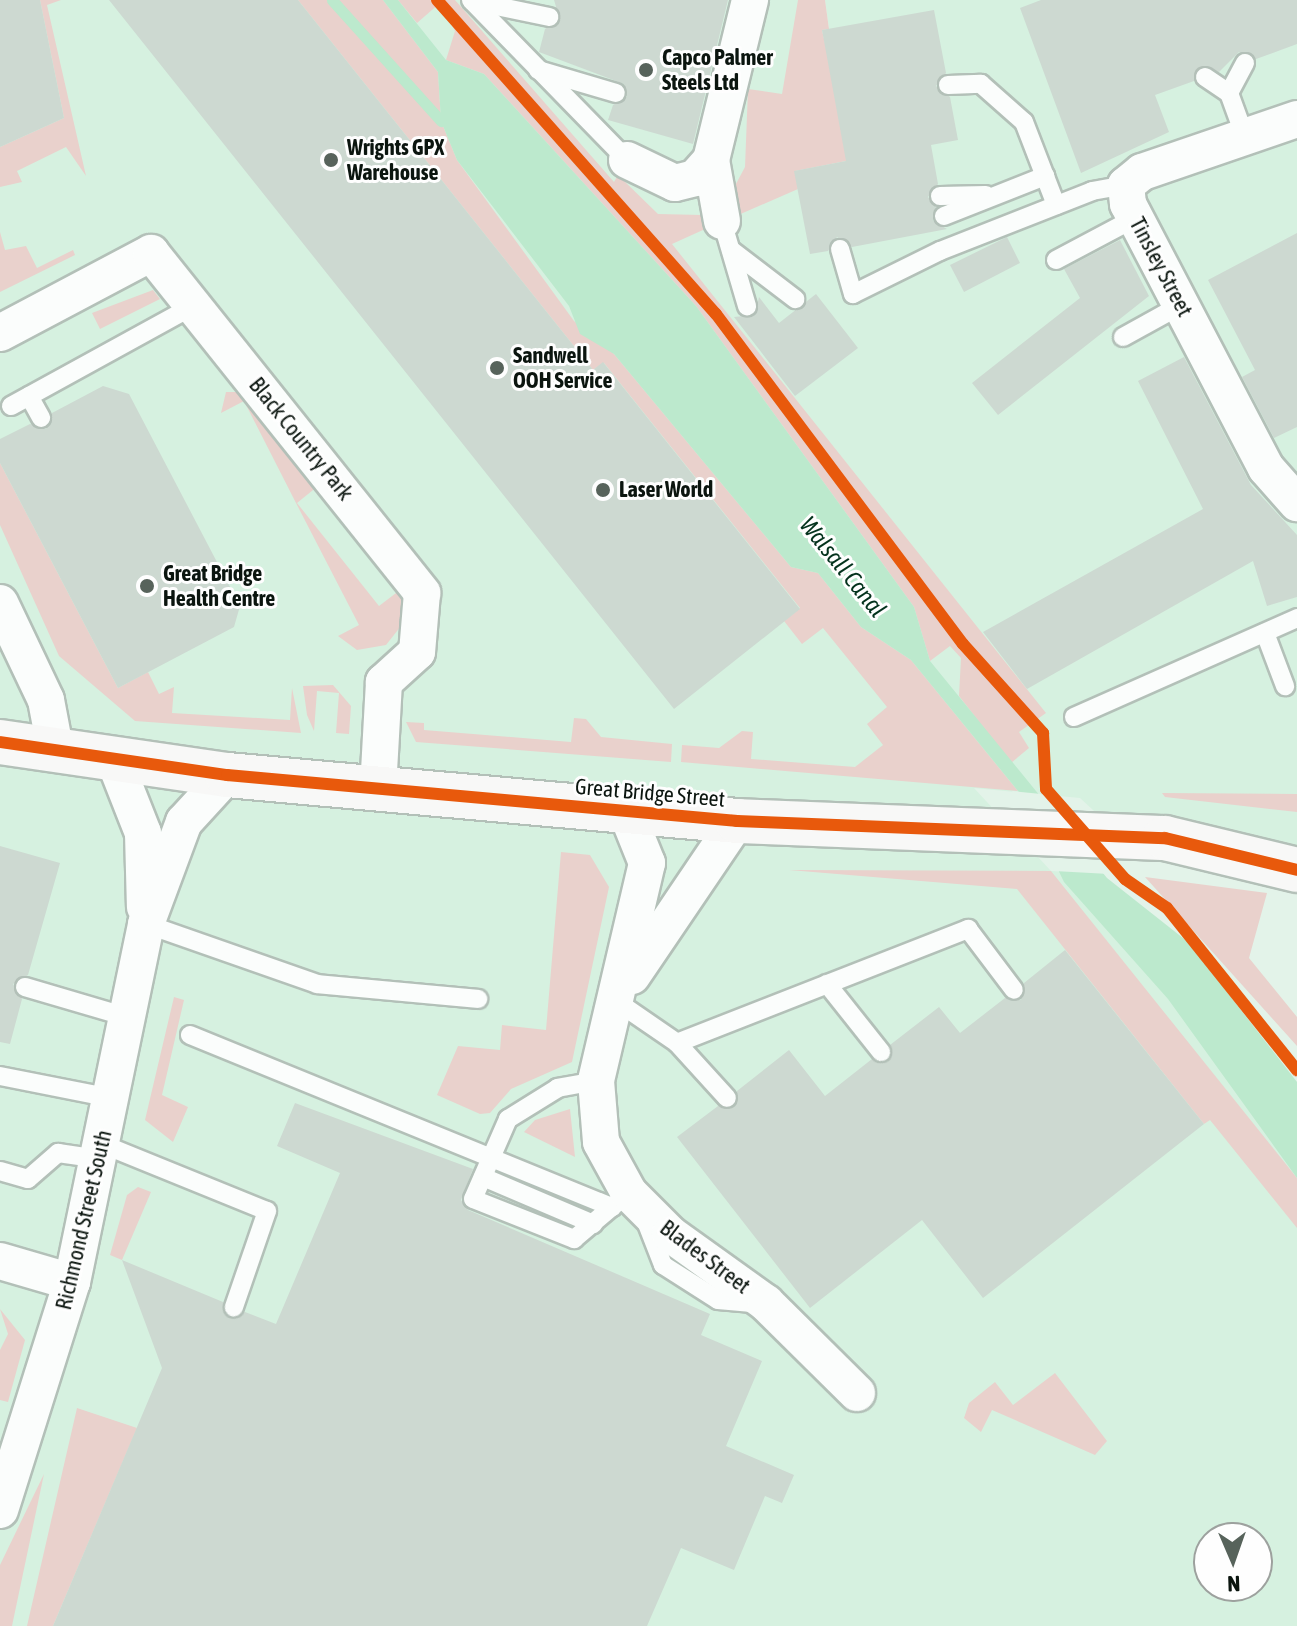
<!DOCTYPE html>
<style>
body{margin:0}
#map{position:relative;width:1297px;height:1626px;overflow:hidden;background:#e3f3e9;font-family:"Asap Condensed",sans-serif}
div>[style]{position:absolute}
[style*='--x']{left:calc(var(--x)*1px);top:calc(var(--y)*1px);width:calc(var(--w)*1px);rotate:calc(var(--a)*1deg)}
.built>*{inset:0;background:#d6f1e0}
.green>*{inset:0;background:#e9d1cc}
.water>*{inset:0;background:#bce9cd}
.pier>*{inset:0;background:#e3f3e9}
.stream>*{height:11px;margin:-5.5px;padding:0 5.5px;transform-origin:5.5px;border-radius:5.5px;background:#bce9cd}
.building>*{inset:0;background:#cdd9d1}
.roads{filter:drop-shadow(2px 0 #b3c0b8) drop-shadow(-2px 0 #b3c0b8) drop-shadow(0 2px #b3c0b8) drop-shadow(0 -2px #b3c0b8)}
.lane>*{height:18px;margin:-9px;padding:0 9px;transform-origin:9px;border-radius:9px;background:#fbfdfc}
.street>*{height:36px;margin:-18px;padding:0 18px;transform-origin:18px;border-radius:18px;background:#fbfdfc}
.secondary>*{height:44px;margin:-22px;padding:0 22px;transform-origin:22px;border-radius:22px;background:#f8f8f7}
.cycleway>*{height:12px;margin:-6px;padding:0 6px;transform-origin:6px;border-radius:6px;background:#e8590c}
.dots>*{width:22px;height:22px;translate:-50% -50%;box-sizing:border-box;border:4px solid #fefefe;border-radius:50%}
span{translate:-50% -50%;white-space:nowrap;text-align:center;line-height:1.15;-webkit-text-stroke:6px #fefefe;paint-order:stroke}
.poi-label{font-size:22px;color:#0b150f;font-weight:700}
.left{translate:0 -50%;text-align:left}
.street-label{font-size:22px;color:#0b150f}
.water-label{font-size:24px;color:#03321c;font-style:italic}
.north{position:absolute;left:1193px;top:1522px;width:80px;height:80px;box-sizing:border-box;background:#fefefe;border:2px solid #9da19e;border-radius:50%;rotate:178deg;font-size:22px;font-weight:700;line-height:32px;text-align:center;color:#0b150f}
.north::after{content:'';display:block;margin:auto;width:28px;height:36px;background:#57635b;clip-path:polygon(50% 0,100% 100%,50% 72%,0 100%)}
</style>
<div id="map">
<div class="built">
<div style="clip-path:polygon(evenodd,0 0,802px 0,843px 146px,822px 30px,829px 28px,825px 0,1297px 0,1297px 854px,1119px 834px,1080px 798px,974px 788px,1051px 871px,1090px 873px,1297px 1133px,1297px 1626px,0 1626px,0 0,1209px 1538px,1257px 1538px,1257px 1586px,1209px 1586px,1209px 1538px)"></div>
</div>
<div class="green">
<div style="clip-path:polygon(40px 0,61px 0,47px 5px,86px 176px,66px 147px,17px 171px,22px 182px,0 187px,0 147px,64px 118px)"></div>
<div style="clip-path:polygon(298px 0,383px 0,438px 72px,441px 121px,457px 160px,574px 321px,614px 354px,791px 567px,818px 573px,861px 627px,911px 660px,1018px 791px,681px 762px,682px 745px,719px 748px,742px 731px,753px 732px,751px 759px,855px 767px,883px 745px,867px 724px,887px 707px,823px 628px,802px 644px,784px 621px,800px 608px,604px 363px,593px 370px)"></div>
<div style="clip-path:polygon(398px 0,455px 0,614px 182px,618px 175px,658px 214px,702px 215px,714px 225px,672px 244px,1046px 713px,1019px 732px,1029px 748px,1011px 763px,959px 696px,961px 658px,950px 646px,930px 661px,914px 607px,696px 306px,484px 74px,446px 60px,455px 31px,440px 3px,417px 23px)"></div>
<div style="clip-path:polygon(798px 0,825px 0,829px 29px,822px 30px,851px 160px,795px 171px,798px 189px,736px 216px,729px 197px,745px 167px,748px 89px,782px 94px)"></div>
<div style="clip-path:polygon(0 232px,5px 250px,26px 246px,37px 268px,73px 250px,75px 255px,0 292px)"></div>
<div style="clip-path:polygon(153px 290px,160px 299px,100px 329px,92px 313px)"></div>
<div style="clip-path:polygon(226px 392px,242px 392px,318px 486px,297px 503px,379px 606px,400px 590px,405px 621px,386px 645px,357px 650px,338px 636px,359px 625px,296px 503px,244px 401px,221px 413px)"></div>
<div style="clip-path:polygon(0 463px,118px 688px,148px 672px,159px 694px,174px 687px,172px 713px,290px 720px,292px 688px,301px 733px,135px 721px,59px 656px,0 525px)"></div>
<div style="clip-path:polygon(333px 685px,351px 706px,349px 734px,336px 733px,339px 693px,317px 691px,314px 731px,307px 715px,303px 686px)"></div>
<div style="clip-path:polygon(574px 718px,586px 719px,601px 737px,672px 744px,671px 762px,416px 742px,406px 722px,424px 723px,424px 730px,571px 742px)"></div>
<div style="clip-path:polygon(1162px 793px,1297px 794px,1297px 812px,1165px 797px)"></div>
<div style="clip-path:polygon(561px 852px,590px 855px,609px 887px,572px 1062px,511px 1089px,490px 1113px,480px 1114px,437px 1095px,458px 1046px,500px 1050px,502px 1025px,546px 1030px)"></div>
<div style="clip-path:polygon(789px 870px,1051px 871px,1297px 1178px,1297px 1228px,1210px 1120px,1204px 1124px,1017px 889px)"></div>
<div style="clip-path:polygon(1145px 877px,1267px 893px,1249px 958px,1297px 1017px,1297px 1046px)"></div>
<div style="clip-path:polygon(174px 997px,184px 1000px,162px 1095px,188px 1107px,173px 1142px,145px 1120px)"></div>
<div style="clip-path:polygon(570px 1109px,575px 1157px,524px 1132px,535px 1120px)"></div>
<div style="clip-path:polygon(138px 1187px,151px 1192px,122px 1260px,110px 1255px,127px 1195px)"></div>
<div style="clip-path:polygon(0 1309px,25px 1340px,8px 1402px,0 1400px,0 1350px,8px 1334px)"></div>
<div style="clip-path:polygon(1055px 1373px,1107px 1441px,1095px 1455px,992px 1410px,981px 1432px,964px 1418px,969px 1403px,995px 1382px,1013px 1405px)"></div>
<div style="clip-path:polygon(77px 1408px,137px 1428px,53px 1626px,27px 1626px)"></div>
<div style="clip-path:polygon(44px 1474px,12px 1626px,0 1626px,0 1565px)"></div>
</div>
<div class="water">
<div style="clip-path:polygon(383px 0,398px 0,446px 60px,484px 74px,696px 306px,914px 607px,930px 661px,1107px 878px,1188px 942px,1297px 1082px,1297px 1178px,1168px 999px,1064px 882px,1023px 797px,911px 660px,861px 627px,818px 573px,791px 567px,614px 354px,580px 334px,569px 306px,457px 160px,441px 121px,438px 72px)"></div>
</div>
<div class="pier">
<div style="clip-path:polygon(1012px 791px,1041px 794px,1109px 874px,1054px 871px)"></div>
</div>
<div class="stream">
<div style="--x:332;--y:0;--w:163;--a:48"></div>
</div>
<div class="building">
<div style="clip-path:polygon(0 0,40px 0,64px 118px,0 147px)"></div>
<div style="clip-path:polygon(109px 0,298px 0,593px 370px,603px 362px,800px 609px,674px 709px)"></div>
<div style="clip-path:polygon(554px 0,728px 0,693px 144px,608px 120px,613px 105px,627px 97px,624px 84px,539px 52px,545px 29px,560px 20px)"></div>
<div style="clip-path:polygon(1041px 0,1297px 0,1297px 44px,1256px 59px,1239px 52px,1219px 72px,1199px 67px,1194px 81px,1155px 95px,1169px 132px,1081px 173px,1020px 8px)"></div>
<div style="clip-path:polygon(934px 10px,946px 73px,936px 86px,950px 97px,958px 140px,931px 145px,938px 184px,928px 197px,936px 207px,933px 221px,947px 229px,852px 247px,837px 237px,828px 251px,810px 254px,794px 171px,846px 161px,822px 30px)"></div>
<div style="clip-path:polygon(1297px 233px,1297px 427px,1274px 438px,1242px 377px,1255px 370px,1208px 280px)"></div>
<div style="clip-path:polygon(1007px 237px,1020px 263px,964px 292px,950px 265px)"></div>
<div style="clip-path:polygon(1120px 240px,1149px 296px,998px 415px,972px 383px,1080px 298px,1064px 269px)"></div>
<div style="clip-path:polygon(816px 294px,858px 348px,795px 396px,734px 317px,755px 315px,759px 297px,779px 323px)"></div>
<div style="clip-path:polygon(1184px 357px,1251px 485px,1297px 535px,1297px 597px,1267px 606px,1253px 561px,1027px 689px,983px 632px,1203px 509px,1138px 381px)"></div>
<div style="clip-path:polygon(103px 386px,129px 394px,240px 606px,234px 627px,118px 688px,0 463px,0 439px,30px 424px,46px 429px,52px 413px)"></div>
<div style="clip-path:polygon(0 846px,60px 863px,28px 975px,13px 984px,22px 999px,10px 1044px,0 1042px)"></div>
<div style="clip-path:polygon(1065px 950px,1204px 1124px,983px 1298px,922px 1220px,810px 1308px,677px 1137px,718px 1106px,734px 1107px,737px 1091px,789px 1050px,825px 1096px,872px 1059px,888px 1062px,890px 1045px,939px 1007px,960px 1033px,1005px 998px,1021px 1000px,1024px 983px)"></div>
<div style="clip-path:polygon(295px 1103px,473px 1169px,461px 1200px,468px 1210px,710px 1314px,701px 1335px,762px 1361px,726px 1446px,794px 1475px,782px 1503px,765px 1496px,734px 1570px,681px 1548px,647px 1626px,53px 1626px,162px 1368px,122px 1260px,223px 1302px,229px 1318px,245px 1312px,276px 1324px,340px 1173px,277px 1146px)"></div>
</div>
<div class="roads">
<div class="lane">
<div style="--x:471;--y:0;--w:223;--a:45.7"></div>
<div style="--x:472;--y:1;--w:79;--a:11.7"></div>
<div style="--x:538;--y:70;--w:81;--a:16.4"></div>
<div style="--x:1205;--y:77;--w:29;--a:34"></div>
<div style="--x:1229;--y:93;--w:34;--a:-62"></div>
<div style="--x:948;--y:85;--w:33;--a:-2"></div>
<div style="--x:981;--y:84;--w:57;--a:41.5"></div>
<div style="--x:1024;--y:122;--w:89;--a:68.9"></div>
<div style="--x:1229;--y:93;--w:47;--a:70"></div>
<div style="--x:940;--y:196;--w:46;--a:-1.2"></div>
<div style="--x:944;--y:216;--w:109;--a:-21.6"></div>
<div style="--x:722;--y:221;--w:89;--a:73.6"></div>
<div style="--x:840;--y:249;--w:47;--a:73.9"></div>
<div style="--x:853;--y:294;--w:97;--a:-26.3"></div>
<div style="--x:940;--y:251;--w:163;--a:-21.5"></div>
<div style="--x:1092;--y:191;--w:35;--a:-10"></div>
<div style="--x:731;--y:250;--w:81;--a:37.4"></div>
<div style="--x:1056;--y:260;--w:89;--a:-28"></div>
<div style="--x:1123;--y:337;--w:66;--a:-28.9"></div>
<div style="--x:29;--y:396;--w:25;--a:61"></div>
<div style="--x:11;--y:406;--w:208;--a:-28.8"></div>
<div style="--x:1265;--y:633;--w:57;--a:69.3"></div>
<div style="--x:1074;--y:717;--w:244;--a:-23.9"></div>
<div style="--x:146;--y:924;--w:181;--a:19.3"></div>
<div style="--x:317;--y:984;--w:162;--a:5.3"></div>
<div style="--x:827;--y:984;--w:87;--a:51.5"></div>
<div style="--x:25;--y:987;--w:106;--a:16.4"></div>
<div style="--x:616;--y:1001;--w:74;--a:34.5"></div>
<div style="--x:677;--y:1043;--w:313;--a:-21.4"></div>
<div style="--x:968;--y:929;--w:76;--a:53"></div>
<div style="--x:190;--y:1035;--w:456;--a:22.2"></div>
<div style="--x:677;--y:1043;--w:74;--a:47.7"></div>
<div style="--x:0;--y:1076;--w:113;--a:11.2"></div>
<div style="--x:596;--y:1081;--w:39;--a:170"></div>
<div style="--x:558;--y:1088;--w:59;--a:148.2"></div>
<div style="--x:508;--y:1119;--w:87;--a:113.6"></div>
<div style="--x:473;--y:1199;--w:109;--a:21.6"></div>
<div style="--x:574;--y:1239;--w:59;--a:-40.2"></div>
<div style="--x:102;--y:1144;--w:178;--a:22.1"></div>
<div style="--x:267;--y:1211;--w:102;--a:109"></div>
<div style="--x:0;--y:1171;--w:29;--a:16"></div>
<div style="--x:28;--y:1179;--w:40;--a:-41"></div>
<div style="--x:58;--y:1153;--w:41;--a:8.3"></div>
<div style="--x:483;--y:1177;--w:120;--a:23.1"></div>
<div style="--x:647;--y:1224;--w:44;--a:68.7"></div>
<div style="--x:663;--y:1265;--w:65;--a:32.5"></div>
<div style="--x:718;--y:1300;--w:37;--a:5"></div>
</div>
<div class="street">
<div style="--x:1297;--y:119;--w:164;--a:161.1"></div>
<div style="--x:1142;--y:172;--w:21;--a:141"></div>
<div style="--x:1126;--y:185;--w:19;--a:84"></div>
<div style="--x:1128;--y:204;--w:298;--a:62.4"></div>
<div style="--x:1266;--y:468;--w:47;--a:48.5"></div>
<div style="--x:627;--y:160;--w:53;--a:25.6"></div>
<div style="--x:675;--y:183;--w:21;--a:-14"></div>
<div style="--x:695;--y:178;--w:24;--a:-48"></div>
<div style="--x:711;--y:160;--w:165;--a:-76.3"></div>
<div style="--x:711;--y:160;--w:62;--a:79.8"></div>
<div style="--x:0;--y:333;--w:171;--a:-27.9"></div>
<div style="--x:151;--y:253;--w:435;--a:51.4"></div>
<div style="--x:422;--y:593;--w:59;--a:94.8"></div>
<div style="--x:417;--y:652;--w:45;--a:137.7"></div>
<div style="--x:384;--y:682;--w:109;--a:93.2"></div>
<div style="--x:0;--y:603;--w:107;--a:64.6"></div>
<div style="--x:46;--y:700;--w:54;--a:79.3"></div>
<div style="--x:115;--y:762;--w:76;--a:68.5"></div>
<div style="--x:143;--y:833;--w:74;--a:88.5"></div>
<div style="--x:626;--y:811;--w:56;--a:68"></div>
<div style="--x:647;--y:863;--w:224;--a:103.2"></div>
<div style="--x:596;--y:1081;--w:61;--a:85.3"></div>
<div style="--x:601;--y:1142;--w:58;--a:61.2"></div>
<div style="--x:629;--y:1193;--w:58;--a:45"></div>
<div style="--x:670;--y:1234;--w:118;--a:35.7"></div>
<div style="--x:766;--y:1303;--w:128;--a:44.7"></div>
<div style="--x:632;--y:976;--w:187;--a:-55.9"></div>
<div style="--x:0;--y:1261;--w:75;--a:16.3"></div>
<div style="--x:0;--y:1510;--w:239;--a:-72.5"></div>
<div style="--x:72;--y:1282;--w:366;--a:-78.3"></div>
<div style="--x:146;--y:924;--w:109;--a:-69.6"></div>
<div style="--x:184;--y:822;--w:64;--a:-47.5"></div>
</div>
<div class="secondary">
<div style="--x:0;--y:742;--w:229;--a:8.3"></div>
<div style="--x:227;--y:775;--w:512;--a:5.15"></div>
<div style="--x:737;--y:821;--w:428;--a:2.3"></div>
<div style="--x:1165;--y:838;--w:136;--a:13.6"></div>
</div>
</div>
<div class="cycleway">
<div style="--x:437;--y:0;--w:420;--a:48.4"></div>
<div style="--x:716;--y:314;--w:412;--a:53.2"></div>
<div style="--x:963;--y:644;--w:120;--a:48"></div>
<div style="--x:1043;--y:733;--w:56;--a:86.9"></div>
<div style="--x:1046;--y:789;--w:120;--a:48.7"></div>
<div style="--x:1125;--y:879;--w:51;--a:34.6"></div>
<div style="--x:1167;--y:908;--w:208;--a:51.3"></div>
<div style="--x:0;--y:742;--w:229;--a:8.3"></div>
<div style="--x:227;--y:775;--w:512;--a:5.15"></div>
<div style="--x:737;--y:821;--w:428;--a:2.3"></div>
<div style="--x:1165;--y:838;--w:136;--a:13.6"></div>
</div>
<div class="dots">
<div style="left:646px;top:70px;background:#57635b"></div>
<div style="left:331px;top:160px;background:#57635b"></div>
<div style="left:497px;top:368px;background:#57635b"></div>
<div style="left:603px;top:490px;background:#57635b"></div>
<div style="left:147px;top:586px;background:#57635b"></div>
</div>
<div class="poi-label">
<span class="left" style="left:662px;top:70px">Capco Palmer<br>Steels Ltd</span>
<span class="left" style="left:347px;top:160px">Wrights GPX<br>Warehouse</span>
<span class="left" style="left:513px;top:368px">Sandwell<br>OOH Service</span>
<span class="left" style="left:619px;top:490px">Laser World</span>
<span class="left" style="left:163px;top:586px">Great Bridge<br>Health Centre</span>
</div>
<div class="street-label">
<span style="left:1161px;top:267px;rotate:62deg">Tinsley Street</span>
<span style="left:301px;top:439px;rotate:51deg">Black Country Park</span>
<span style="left:650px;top:793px;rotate:5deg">Great Bridge Street</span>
<span style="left:84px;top:1220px;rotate:-77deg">Richmond Street South</span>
<span style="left:705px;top:1257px;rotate:37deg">Blades Street</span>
</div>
<div class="water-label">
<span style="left:843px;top:567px;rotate:51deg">Walsall Canal</span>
</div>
<div class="north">N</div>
</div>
